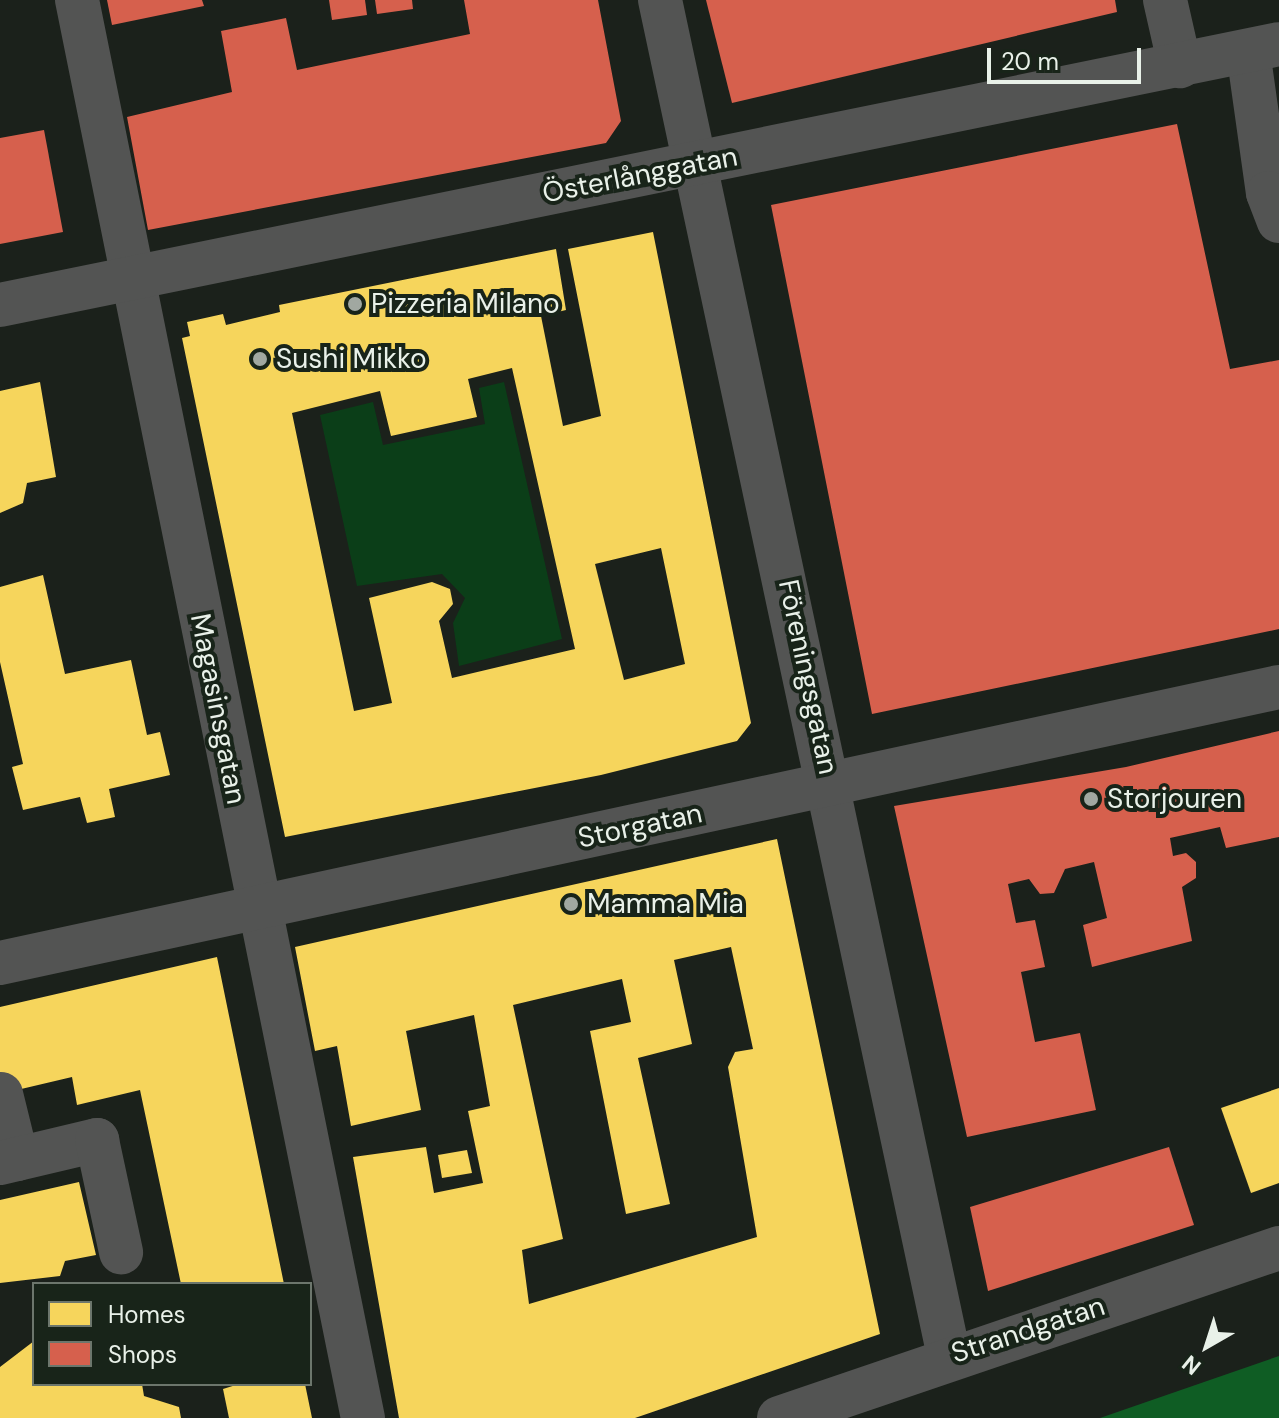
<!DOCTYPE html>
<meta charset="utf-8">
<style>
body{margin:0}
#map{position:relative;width:1279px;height:1418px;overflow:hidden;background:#1b211b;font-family:"DM Sans",sans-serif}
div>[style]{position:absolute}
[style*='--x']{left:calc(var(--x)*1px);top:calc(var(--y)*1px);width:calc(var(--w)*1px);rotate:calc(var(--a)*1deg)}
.green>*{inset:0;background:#0b3e18}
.water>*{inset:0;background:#0f5d24}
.homes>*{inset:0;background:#f6d55c}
.shops>*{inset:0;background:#d6604d}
.minor>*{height:44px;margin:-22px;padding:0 22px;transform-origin:22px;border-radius:22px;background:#535453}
.dots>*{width:22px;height:22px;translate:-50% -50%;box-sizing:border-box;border:4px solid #182419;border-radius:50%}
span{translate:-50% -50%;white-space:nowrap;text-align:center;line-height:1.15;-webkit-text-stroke:8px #182419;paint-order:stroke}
.street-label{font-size:28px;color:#e9f1e9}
.poi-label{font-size:28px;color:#e9f1e9}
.left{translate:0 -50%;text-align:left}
.legend{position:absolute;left:32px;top:1282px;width:280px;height:104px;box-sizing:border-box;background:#182419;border:2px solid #6c766c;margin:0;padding:10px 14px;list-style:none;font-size:24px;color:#e9f1e9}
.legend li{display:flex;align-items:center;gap:16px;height:40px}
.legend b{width:40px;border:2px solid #6c766c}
.north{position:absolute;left:1167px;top:1306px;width:80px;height:80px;-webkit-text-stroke:6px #182419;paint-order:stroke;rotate:219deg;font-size:22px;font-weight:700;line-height:32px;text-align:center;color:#e9f1e9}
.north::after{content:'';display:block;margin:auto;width:28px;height:36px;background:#e9f1e9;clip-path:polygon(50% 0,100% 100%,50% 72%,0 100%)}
.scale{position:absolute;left:987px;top:48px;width:154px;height:36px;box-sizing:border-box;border:4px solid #e9f1e9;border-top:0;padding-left:10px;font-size:24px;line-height:28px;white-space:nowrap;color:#e9f1e9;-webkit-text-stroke:6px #182419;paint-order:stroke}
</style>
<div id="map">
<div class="green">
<div style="clip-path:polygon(504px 382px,562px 639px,459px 666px,453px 623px,465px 598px,442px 574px,357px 586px,320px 415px,373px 402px,383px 445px,485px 424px,479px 388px)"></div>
</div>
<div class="water">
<div style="clip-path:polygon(1279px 1356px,1279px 1418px,1100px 1418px)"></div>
</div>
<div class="homes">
<div style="clip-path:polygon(evenodd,653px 232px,751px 723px,737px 741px,601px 775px,285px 837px,182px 338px,190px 336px,187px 322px,223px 314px,226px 325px,280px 312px,279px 305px,556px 249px,566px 310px,541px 316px,563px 426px,601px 416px,568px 249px,653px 232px,512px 368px,575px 649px,452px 678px,439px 621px,453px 604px,450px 589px,432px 582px,369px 598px,392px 703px,354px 711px,292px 413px,380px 391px,391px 436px,477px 417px,468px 379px,512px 368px,653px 232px,661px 548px,685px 664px,624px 680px,595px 564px,661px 548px)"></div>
<div style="clip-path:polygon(40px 382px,56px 477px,27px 483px,23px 503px,0 513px,0 391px)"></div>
<div style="clip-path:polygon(43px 575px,65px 674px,131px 660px,147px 735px,160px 732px,170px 775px,109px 789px,115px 817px,87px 823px,80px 797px,23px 810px,12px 767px,23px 764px,0 662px,0 587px)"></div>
<div style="clip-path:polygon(evenodd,777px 839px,880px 1334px,635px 1418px,399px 1418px,353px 1157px,426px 1147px,434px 1193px,483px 1183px,468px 1111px,490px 1106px,474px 1015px,406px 1031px,421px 1110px,351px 1126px,337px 1046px,315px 1051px,295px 947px,777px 839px,731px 947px,753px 1049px,735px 1052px,728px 1067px,757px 1237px,529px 1304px,522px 1250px,563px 1239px,513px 1005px,622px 979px,631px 1022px,590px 1031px,626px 1214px,670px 1204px,638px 1058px,692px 1044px,674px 960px,731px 947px)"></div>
<div style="clip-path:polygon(217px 957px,284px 1284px,181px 1284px,140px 1090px,77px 1105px,72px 1077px,0 1094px,0 1007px)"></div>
<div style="clip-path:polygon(1279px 1088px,1279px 1183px,1251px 1193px,1221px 1108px)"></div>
<div style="clip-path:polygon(467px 1150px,472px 1173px,442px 1178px,438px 1155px)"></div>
<div style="clip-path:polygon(79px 1182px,96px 1255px,65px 1261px,60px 1276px,0 1283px,0 1200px)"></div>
<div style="clip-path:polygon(34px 1341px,34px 1384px,142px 1384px,144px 1396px,179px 1407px,181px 1418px,0 1418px,0 1367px)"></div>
<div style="clip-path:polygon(239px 1384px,305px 1384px,312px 1418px,229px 1418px,223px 1389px)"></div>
</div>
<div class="shops">
<div style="clip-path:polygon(107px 0,202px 0,204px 6px,112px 25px)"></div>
<div style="clip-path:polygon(329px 0,365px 0,367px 15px,332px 20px)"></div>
<div style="clip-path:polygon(375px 0,412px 0,413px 9px,377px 14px)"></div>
<div style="clip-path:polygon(464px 0,598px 0,621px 121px,606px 143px,148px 230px,127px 117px,232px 92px,221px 31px,286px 18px,297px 70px,470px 34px)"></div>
<div style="clip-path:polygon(706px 0,1115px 0,1117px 12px,732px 103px)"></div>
<div style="clip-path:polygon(1177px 124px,1230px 369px,1279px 360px,1279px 629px,872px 714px,771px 205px)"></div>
<div style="clip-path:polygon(44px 130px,63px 232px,0 244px,0 138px)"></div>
<div style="clip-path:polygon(1279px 731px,1279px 837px,1226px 848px,1220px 827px,1170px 838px,1173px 856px,1186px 853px,1196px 862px,1196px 878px,1182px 887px,1192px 941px,1092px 967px,1083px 925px,1107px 918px,1094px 862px,1065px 869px,1054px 893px,1040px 894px,1029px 879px,1008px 884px,1016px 923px,1035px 920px,1045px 967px,1021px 972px,1035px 1042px,1080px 1033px,1096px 1110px,967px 1137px,894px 806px,1126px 767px)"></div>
<div style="clip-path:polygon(1169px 1147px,1194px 1225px,988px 1291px,970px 1207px)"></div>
</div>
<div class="minor">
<div style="--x:77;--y:0;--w:1447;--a:78.6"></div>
<div style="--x:660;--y:0;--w:1386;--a:77.97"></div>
<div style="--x:1165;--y:0;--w:68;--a:77.2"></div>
<div style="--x:1248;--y:51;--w:143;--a:82"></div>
<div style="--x:1268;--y:193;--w:30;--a:69"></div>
<div style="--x:0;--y:305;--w:1305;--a:-11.53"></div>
<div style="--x:0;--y:963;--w:1308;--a:-12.18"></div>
<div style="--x:1;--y:1094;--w:67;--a:76.2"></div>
<div style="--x:0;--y:1163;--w:100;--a:-13.3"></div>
<div style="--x:97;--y:1140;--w:115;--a:77.9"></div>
<div style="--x:779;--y:1418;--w:528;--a:-18.78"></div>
</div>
<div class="dots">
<div style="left:355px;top:304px;background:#a1a8a1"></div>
<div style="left:260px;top:359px;background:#a1a8a1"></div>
<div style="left:1091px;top:799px;background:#a1a8a1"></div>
<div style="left:571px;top:904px;background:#a1a8a1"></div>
</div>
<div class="street-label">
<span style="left:640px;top:175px;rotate:-11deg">Österlånggatan</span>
<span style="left:808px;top:677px;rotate:78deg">Föreningsgatan</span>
<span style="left:218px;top:709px;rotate:79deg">Magasinsgatan</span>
<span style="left:640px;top:826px;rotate:-12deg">Storgatan</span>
<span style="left:1028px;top:1330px;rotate:-18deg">Strandgatan</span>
</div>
<div class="poi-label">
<span class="left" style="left:371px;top:304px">Pizzeria Milano</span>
<span class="left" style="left:276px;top:359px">Sushi Mikko</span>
<span class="left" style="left:1107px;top:799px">Storjouren</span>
<span class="left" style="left:587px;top:904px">Mamma Mia</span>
</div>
<ul class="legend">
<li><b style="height:22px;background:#f6d55c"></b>Homes</li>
<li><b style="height:22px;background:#d6604d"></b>Shops</li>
</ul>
<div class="north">N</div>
<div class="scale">20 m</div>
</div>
